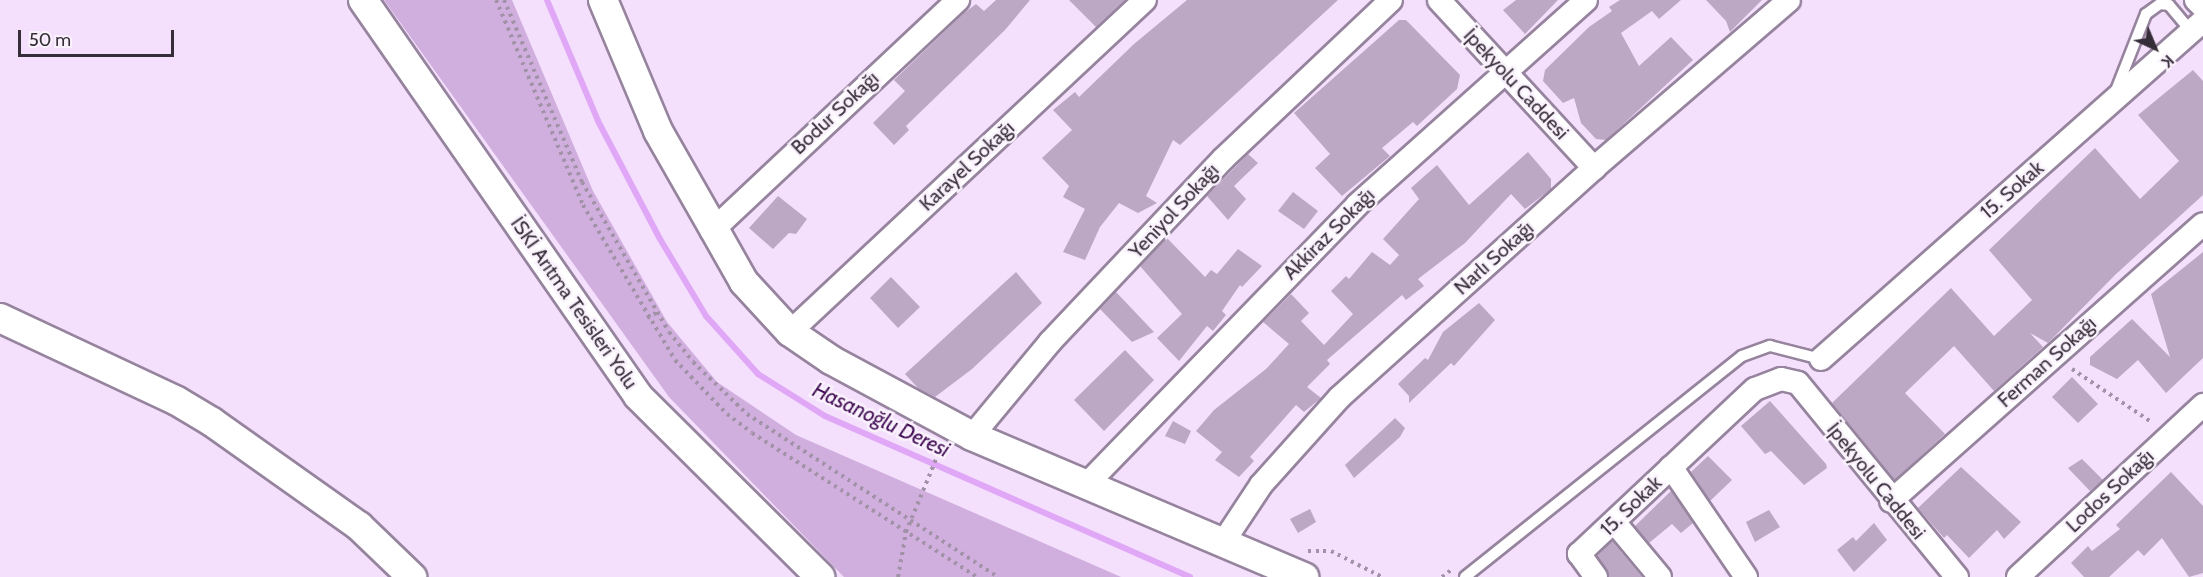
<!DOCTYPE html>
<meta charset="utf-8">
<style>
body{margin:0}
#map{position:relative;width:2203px;height:577px;overflow:hidden;background:#f4dffc;font-family:Cabin,sans-serif}
div>[style]{position:absolute}
[style*='--x']{left:calc(var(--x)*1px);top:calc(var(--y)*1px);width:calc(var(--w)*1px);rotate:calc(var(--a)*1deg)}
.green>*{inset:0;background:#d0aede}
.stream>*{height:6px;margin:-3px;padding:0 3px;transform-origin:3px;border-radius:3px;background:#dfa7f6}
.building>*{inset:0;background:#bca8c4}
.path>*{height:4px;margin-top:-2px;transform-origin:0;background:repeating-linear-gradient(90deg,#a192a7 0 3px,transparent 0 7.5px)}
.roads{filter:drop-shadow(2px 0 #96849e) drop-shadow(-2px 0 #96849e) drop-shadow(0 2px #96849e) drop-shadow(0 -2px #96849e)}
.service>*{height:10px;margin:-5px;padding:0 5px;transform-origin:5px;border-radius:5px;background:#fff}
.minor>*{height:22px;margin:-11px;padding:0 11px;transform-origin:11px;border-radius:11px;background:#fff}
.tertiary>*{height:28px;margin:-14px;padding:0 14px;transform-origin:14px;border-radius:14px;background:#fff}
span{translate:-50% -50%;white-space:nowrap;text-align:center;line-height:1.15;-webkit-text-stroke:5px #faf2fd;paint-order:stroke}
.street-label{font-size:20px;color:#352d38}
.water-label{font-size:21px;color:#430f55;font-style:italic}
.north{position:absolute;left:2125px;top:18px;width:60px;height:60px;-webkit-text-stroke:4px #faf2fd;paint-order:stroke;rotate:136deg;font-size:16px;font-weight:700;line-height:24px;text-align:center;color:#352d38}
.north::after{content:'';display:block;margin:auto;width:21px;height:27px;background:#352d38;clip-path:polygon(50% 0,100% 100%,50% 72%,0 100%)}
.scale{position:absolute;left:18px;top:30px;width:156px;height:27px;box-sizing:border-box;border:3px solid #352d38;border-top:0;padding-left:8px;font-size:18px;line-height:21px;white-space:nowrap;color:#352d38;-webkit-text-stroke:4px #faf2fd;paint-order:stroke}
</style>
<div id="map">
<div class="green">
<div style="clip-path:polygon(384px 0,512px 0,593px 191px,667px 322px,717px 382px,796px 435px,1121px 577px,844px 577px,669px 397px)"></div>
</div>
<div class="stream">
<div style="--x:547;--y:0;--w:131;--a:67.1"></div>
<div style="--x:598;--y:121;--w:133;--a:62.3"></div>
<div style="--x:660;--y:239;--w:90;--a:59.1"></div>
<div style="--x:706;--y:316;--w:78;--a:48.1"></div>
<div style="--x:758;--y:374;--w:79;--a:32.1"></div>
<div style="--x:825;--y:416;--w:399;--a:23.8"></div>
</div>
<div class="building">
<div style="clip-path:polygon(996px 0,1030px 0,1005px 30px,906px 126px,909px 130px,894px 145px,873px 123px,905px 91px,894px 80px,964px 13px,976px 4px,984px 11px)"></div>
<div style="clip-path:polygon(1069px 0,1125px 0,1096px 27px)"></div>
<div style="clip-path:polygon(1187px 0,1338px 0,1180px 145px,1173px 140px,1146px 196px,1157px 203px,1138px 213px,1119px 203px,1100px 227px,1085px 260px,1063px 252px,1085px 209px,1063px 197px,1069px 186px,1042px 158px,1072px 130px,1053px 110px,1075px 92px,1079px 97px,1134px 44px)"></div>
<div style="clip-path:polygon(1516px 0,1558px 0,1525px 34px,1503px 10px)"></div>
<div style="clip-path:polygon(1620px 0,1681px 0,1659px 19px,1652px 11px,1621px 33px,1639px 66px,1671px 37px,1693px 60px,1606px 140px,1596px 139px,1581px 123px,1574px 98px,1563px 103px,1543px 81px,1545px 70px,1589px 27px,1612px 11px,1609px 7px)"></div>
<div style="clip-path:polygon(1706px 0,1762px 0,1730px 32px,1726px 21px)"></div>
<div style="clip-path:polygon(1399px 20px,1406px 20px,1460px 75px,1457px 89px,1417px 126px,1413px 122px,1382px 148px,1390px 156px,1342px 196px,1315px 168px,1330px 154px,1294px 113px)"></div>
<div style="clip-path:polygon(2193px 70px,2203px 81px,2203px 195px,2115px 275px,2048px 343px,2030px 333px,2043px 347px,1994px 391px,1954px 346px,1905px 393px,1945px 434px,1895px 480px,1832px 403px,1951px 288px,1994px 336px,2032px 300px,1989px 250px,2095px 148px,2140px 199px,2179px 161px,2138px 115px)"></div>
<div style="clip-path:polygon(1528px 152px,1551px 179px,1551px 189px,1525px 209px,1511px 194px,1465px 243px,1418px 279px,1424px 286px,1406px 300px,1402px 295px,1327px 360px,1330px 364px,1307px 387px,1321px 398px,1304px 412px,1296px 405px,1250px 457px,1254px 461px,1239px 477px,1215px 460px,1222px 452px,1196px 431px,1214px 410px,1266px 369px,1289px 344px,1263px 322px,1291px 294px,1309px 313px,1301px 321px,1324px 345px,1353px 314px,1331px 291px,1346px 276px,1349px 279px,1372px 252px,1390px 265px,1399px 255px,1383px 239px,1419px 199px,1411px 188px,1437px 165px,1469px 205px)"></div>
<div style="clip-path:polygon(1248px 154px,1258px 163px,1234px 186px,1246px 199px,1228px 220px,1207px 196px)"></div>
<div style="clip-path:polygon(1293px 192px,1318px 211px,1304px 229px,1278px 211px)"></div>
<div style="clip-path:polygon(778px 196px,807px 219px,796px 234px,789px 233px,773px 249px,749px 228px)"></div>
<div style="clip-path:polygon(1167px 238px,1205px 277px,1211px 270px,1217px 274px,1238px 249px,1262px 266px,1242px 287px,1240px 285px,1222px 311px,1226px 315px,1213px 331px,1207px 326px,1179px 361px,1157px 338px,1182px 314px,1140px 266px)"></div>
<div style="clip-path:polygon(2203px 252px,2203px 358px,2166px 393px,2138px 360px,2117px 379px,2090px 365px,2090px 357px,2132px 319px,2170px 357px,2151px 294px)"></div>
<div style="clip-path:polygon(1016px 272px,1042px 303px,972px 369px,935px 397px,918px 388px,905px 374px)"></div>
<div style="clip-path:polygon(891px 277px,920px 307px,898px 328px,870px 298px)"></div>
<div style="clip-path:polygon(1116px 292px,1154px 332px,1132px 342px,1100px 309px)"></div>
<div style="clip-path:polygon(1479px 303px,1495px 320px,1454px 366px,1451px 363px,1409px 403px,1409px 396px,1398px 384px,1425px 358px,1428px 360px,1443px 332px)"></div>
<div style="clip-path:polygon(1125px 350px,1154px 380px,1104px 431px,1074px 400px)"></div>
<div style="clip-path:polygon(2072px 377px,2098px 404px,2078px 423px,2052px 397px)"></div>
<div style="clip-path:polygon(1770px 401px,1826px 464px,1827px 468px,1804px 485px,1771px 451px,1765px 454px,1741px 426px)"></div>
<div style="clip-path:polygon(1395px 418px,1405px 428px,1400px 437px,1354px 478px,1345px 465px)"></div>
<div style="clip-path:polygon(1173px 421px,1191px 431px,1185px 444px,1165px 436px)"></div>
<div style="clip-path:polygon(1708px 456px,1732px 480px,1710px 501px,1691px 472px)"></div>
<div style="clip-path:polygon(2082px 459px,2103px 480px,2090px 491px,2068px 468px)"></div>
<div style="clip-path:polygon(1961px 467px,2021px 522px,2004px 539px,1997px 530px,1969px 558px,1947px 535px,1944px 538px,1918px 508px)"></div>
<div style="clip-path:polygon(2171px 472px,2203px 506px,2203px 573px,2189px 577px,2162px 538px,2144px 556px,2138px 550px,2109px 577px,2084px 577px,2071px 563px,2088px 546px,2092px 551px,2120px 529px,2116px 525px)"></div>
<div style="clip-path:polygon(1671px 491px,1693px 523px,1681px 533px,1672px 524px,1649px 543px,1635px 526px)"></div>
<div style="clip-path:polygon(1310px 509px,1316px 522px,1298px 533px,1290px 519px)"></div>
<div style="clip-path:polygon(1769px 510px,1780px 527px,1755px 542px,1746px 522px)"></div>
<div style="clip-path:polygon(1874px 523px,1887px 540px,1854px 572px,1837px 550px,1853px 537px,1856px 541px)"></div>
<div style="clip-path:polygon(1612px 541px,1642px 577px,1609px 577px,1597px 556px)"></div>
</div>
<div class="path">
<div style="--x:496;--y:0;--w:223;--a:67"></div>
<div style="--x:583;--y:205;--w:180;--a:59.3"></div>
<div style="--x:675;--y:360;--w:75;--a:46.1"></div>
<div style="--x:727;--y:414;--w:31;--a:37"></div>
<div style="--x:752;--y:433;--w:267;--a:32.6"></div>
<div style="--x:504;--y:0;--w:198;--a:66.8"></div>
<div style="--x:582;--y:182;--w:173;--a:59.9"></div>
<div style="--x:669;--y:332;--w:38;--a:51"></div>
<div style="--x:693;--y:362;--w:75;--a:43.9"></div>
<div style="--x:747;--y:414;--w:299;--a:33"></div>
<div style="--x:647;--y:318;--w:13;--a:-29"></div>
<div style="--x:2072;--y:369;--w:97;--a:33.7"></div>
<div style="--x:1308;--y:551;--w:23;--a:0"></div>
<div style="--x:1331;--y:551;--w:57;--a:27"></div>
<div style="--x:898;--y:577;--w:46;--a:-79.9"></div>
<div style="--x:906;--y:532;--w:92;--a:-67.6"></div>
<div style="--x:1442;--y:577;--w:11;--a:-38"></div>
</div>
<div class="roads">
<div class="service">
<div style="--x:2115;--y:93;--w:85;--a:-68.6"></div>
<div style="--x:2146;--y:14;--w:17;--a:-36"></div>
<div style="--x:2160;--y:4;--w:9;--a:6"></div>
<div style="--x:2169;--y:5;--w:34;--a:50"></div>
<div style="--x:1465;--y:577;--w:354;--a:-38.6"></div>
<div style="--x:1742;--y:356;--w:30;--a:-20"></div>
<div style="--x:1770;--y:346;--w:53;--a:14.3"></div>
</div>
<div class="minor">
<div style="--x:1439;--y:0;--w:229;--a:47.3"></div>
<div style="--x:2196;--y:0;--w:10;--a:45"></div>
<div style="--x:714;--y:229;--w:335;--a:-43.2"></div>
<div style="--x:790;--y:332;--w:486;--a:-43.1"></div>
<div style="--x:1821;--y:359;--w:510;--a:-41.5"></div>
<div style="--x:972;--y:436;--w:122;--a:-50.3"></div>
<div style="--x:1050;--y:342;--w:252;--a:-46.6"></div>
<div style="--x:1223;--y:159;--w:231;--a:-43.4"></div>
<div style="--x:1671;--y:467;--w:133;--a:55.7"></div>
<div style="--x:1087;--y:484;--w:388;--a:-45.9"></div>
<div style="--x:1357;--y:205;--w:307;--a:-41.8"></div>
<div style="--x:1891;--y:501;--w:417;--a:-41.6"></div>
<div style="--x:1615;--y:523;--w:70;--a:50.2"></div>
<div style="--x:1224;--y:541;--w:67;--a:-56.5"></div>
<div style="--x:1261;--y:485;--w:118;--a:-48.1"></div>
<div style="--x:1340;--y:397;--w:342;--a:-42"></div>
<div style="--x:1594;--y:168;--w:257;--a:-40.7"></div>
<div style="--x:1596;--y:577;--w:29;--a:-126"></div>
<div style="--x:1579;--y:554;--w:241;--a:-43.2"></div>
<div style="--x:1755;--y:389;--w:28;--a:-21"></div>
<div style="--x:1781;--y:379;--w:17;--a:13"></div>
<div style="--x:1798;--y:383;--w:251;--a:50.7"></div>
<div style="--x:2018;--y:577;--w:253;--a:-42.9"></div>
</div>
<div class="tertiary">
<div style="--x:363;--y:0;--w:482;--a:55.2"></div>
<div style="--x:638;--y:396;--w:257;--a:44.8"></div>
<div style="--x:603;--y:0;--w:142;--a:67.2"></div>
<div style="--x:658;--y:131;--w:113;--a:60.3"></div>
<div style="--x:714;--y:229;--w:61;--a:60.5"></div>
<div style="--x:744;--y:282;--w:68;--a:47.4"></div>
<div style="--x:790;--y:332;--w:50;--a:34.3"></div>
<div style="--x:831;--y:360;--w:160;--a:28.3"></div>
<div style="--x:972;--y:436;--w:361;--a:23"></div>
<div style="--x:0;--y:318;--w:195;--a:25.1"></div>
<div style="--x:177;--y:401;--w:41;--a:31"></div>
<div style="--x:212;--y:422;--w:180;--a:35.3"></div>
<div style="--x:359;--y:526;--w:74;--a:43.9"></div>
</div>
</div>
<div class="street-label">
<span style="left:1516px;top:84px;rotate:47deg">İpekyolu Caddesi</span>
<span style="left:835px;top:113px;rotate:-43deg">Bodur Sokağı</span>
<span style="left:967px;top:166px;rotate:-43deg">Karayel Sokağı</span>
<span style="left:2012px;top:190px;rotate:-41deg">15. Sokak</span>
<span style="left:1174px;top:211px;rotate:-47deg">Yeniyol Sokağı</span>
<span style="left:1329px;top:234px;rotate:-45deg">Akkiraz Sokağı</span>
<span style="left:1494px;top:258px;rotate:-42deg">Narlı Sokağı</span>
<span style="left:574px;top:303px;rotate:55deg">İSKİ Arıtma Tesisleri Yolu</span>
<span style="left:2047px;top:362px;rotate:-42deg">Ferman Sokağı</span>
<span style="left:1876px;top:481px;rotate:51deg">İpekyolu Caddesi</span>
<span style="left:2110px;top:491px;rotate:-43deg">Lodos Sokağı</span>
<span style="left:1631px;top:506px;rotate:-44deg">15. Sokak</span>
</div>
<div class="water-label">
<span style="left:881px;top:420px;rotate:25deg">Hasanoğlu Deresi</span>
</div>
<div class="north">K</div>
<div class="scale">50 m</div>
</div>
